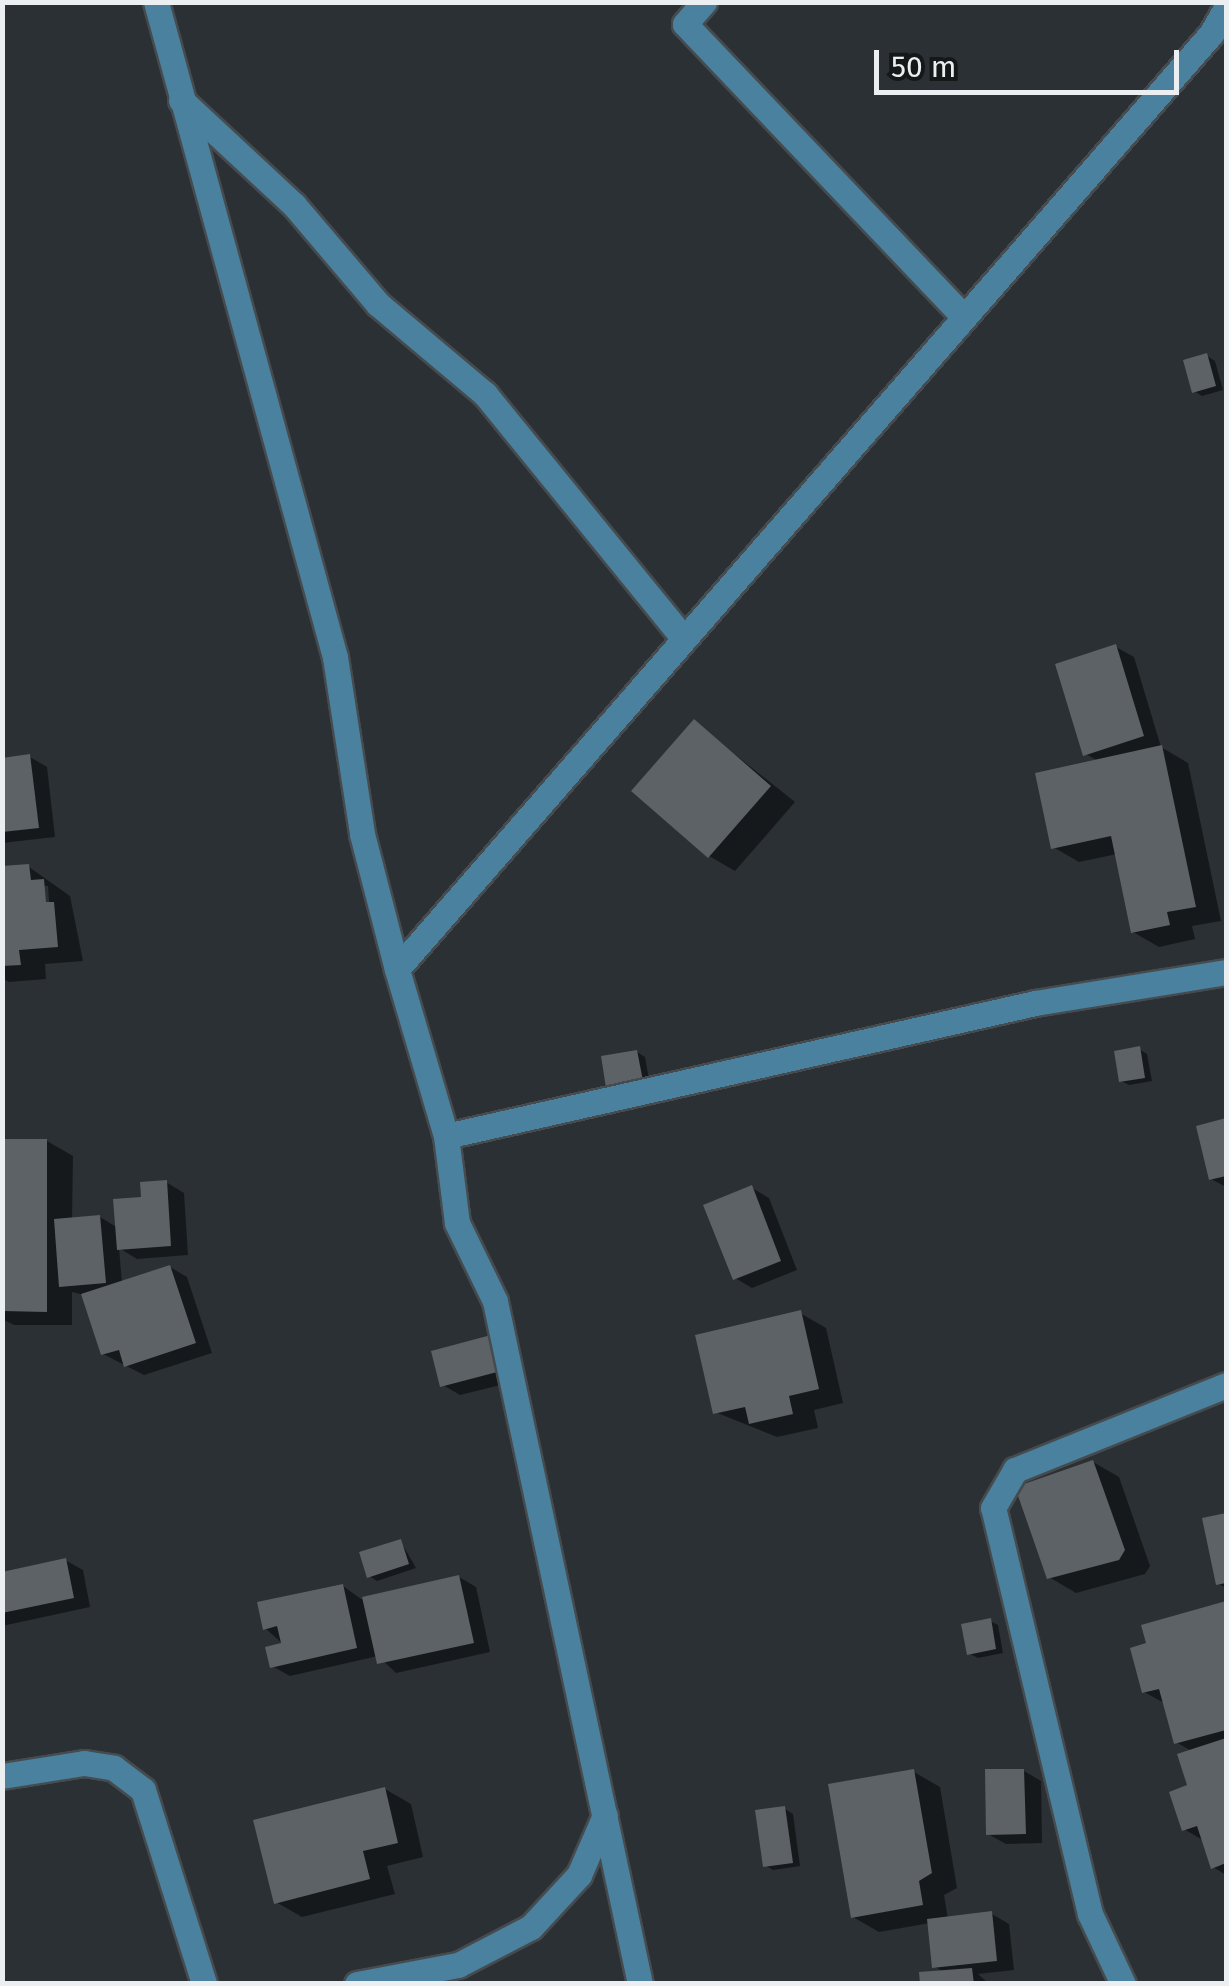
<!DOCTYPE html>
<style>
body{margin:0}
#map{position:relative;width:1229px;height:1986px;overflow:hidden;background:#2a3033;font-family:"Fira Sans",sans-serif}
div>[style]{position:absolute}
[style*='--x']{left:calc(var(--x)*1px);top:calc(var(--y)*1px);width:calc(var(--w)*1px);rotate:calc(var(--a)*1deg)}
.shadow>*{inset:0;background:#0007}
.building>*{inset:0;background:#5c6266}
.roads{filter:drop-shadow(2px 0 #454b4e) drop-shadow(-2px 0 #454b4e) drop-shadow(0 2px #454b4e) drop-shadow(0 -2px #454b4e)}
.minor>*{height:25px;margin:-12.5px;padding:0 12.5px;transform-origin:12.5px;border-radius:12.5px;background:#49819e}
span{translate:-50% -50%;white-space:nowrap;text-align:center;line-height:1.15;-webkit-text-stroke:9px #151819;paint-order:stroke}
.frame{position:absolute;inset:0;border:5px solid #ebeff1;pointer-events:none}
.scale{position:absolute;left:874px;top:50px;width:305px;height:45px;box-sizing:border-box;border:5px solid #ebeff1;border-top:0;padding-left:12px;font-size:30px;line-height:35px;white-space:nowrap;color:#ebeff1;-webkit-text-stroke:8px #151819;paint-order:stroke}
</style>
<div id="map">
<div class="shadow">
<div style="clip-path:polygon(1207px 356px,1215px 361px,1223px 390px,1202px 396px,1194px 391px)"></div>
<div style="clip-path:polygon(1116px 647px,1134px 657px,1161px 747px,1188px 763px,1221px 921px,1192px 926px,1195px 939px,1159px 947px,1133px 932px,1117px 854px,1079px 862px,1053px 847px,1098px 761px,1086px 754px)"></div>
<div style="clip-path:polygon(694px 722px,795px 802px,735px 871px,709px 856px)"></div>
<div style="clip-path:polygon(30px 757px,47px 767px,55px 837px,2px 843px,2px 760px)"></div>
<div style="clip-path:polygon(evenodd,29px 867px,70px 896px,83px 961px,45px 964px,46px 979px,9px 982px,2px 978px,2px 869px,29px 867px,42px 886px,48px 886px,50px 915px,45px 915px,42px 886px)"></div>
<div style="clip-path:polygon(1139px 1049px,1147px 1054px,1152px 1081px,1129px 1085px,1121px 1081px)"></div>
<div style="clip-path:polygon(637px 1052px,645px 1057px,650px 1085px,609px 1086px)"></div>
<div style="clip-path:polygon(1226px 1121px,1226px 1187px,1211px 1179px,1199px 1128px)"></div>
<div style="clip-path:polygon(47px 1141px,73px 1156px,72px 1220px,100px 1217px,118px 1228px,166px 1182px,184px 1193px,188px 1255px,137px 1259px,119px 1248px,122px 1283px,170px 1267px,187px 1277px,212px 1353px,144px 1375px,103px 1354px,84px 1295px,72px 1292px,72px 1325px,14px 1325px,2px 1319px,2px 1142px)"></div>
<div style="clip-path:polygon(752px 1188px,769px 1198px,797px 1270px,752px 1288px,735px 1278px)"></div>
<div style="clip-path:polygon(800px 1313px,826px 1328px,843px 1403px,814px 1410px,818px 1428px,777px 1437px,715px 1412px)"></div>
<div style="clip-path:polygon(491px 1338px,517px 1381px,460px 1395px,443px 1385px)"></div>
<div style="clip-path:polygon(1093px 1462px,1119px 1477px,1150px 1566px,1145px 1574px,1076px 1593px,1049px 1577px)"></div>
<div style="clip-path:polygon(1226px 1515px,1226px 1588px,1219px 1584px,1205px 1520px)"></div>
<div style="clip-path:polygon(401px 1542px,416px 1568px,377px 1581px,369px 1576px)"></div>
<div style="clip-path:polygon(65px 1560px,83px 1570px,90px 1607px,2px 1626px,2px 1575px)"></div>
<div style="clip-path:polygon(459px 1577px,476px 1587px,490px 1652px,396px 1673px,378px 1656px,290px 1676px,272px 1666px,284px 1645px,265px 1628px,343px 1586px,361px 1599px)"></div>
<div style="clip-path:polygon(1226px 1604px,1226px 1875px,1213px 1867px,1204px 1841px,1184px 1829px,1193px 1752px,1176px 1742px,1166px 1704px,1144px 1692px,1149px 1645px,1144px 1627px)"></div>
<div style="clip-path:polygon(990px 1621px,998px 1625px,1003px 1653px,978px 1658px,970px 1654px)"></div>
<div style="clip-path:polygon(1024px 1771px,1041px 1781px,1042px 1843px,1006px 1844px,988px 1834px)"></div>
<div style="clip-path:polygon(914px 1772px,940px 1787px,957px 1888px,944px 1895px,948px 1919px,992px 1914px,1009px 1924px,1014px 1970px,978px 1974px,989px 1984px,922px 1984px,945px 1973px,934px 1966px,930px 1923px,879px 1932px,853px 1917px)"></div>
<div style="clip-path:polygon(385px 1789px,411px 1804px,423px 1857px,387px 1866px,395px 1894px,302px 1917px,276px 1902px)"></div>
<div style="clip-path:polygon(785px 1809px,793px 1814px,800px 1866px,773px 1870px,765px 1865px)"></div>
</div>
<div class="building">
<div style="clip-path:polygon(1207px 353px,1216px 386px,1192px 393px,1183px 360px)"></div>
<div style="clip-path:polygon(1116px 644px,1144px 736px,1083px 756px,1055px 664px)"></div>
<div style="clip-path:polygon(694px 719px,771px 786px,708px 858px,631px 791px)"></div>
<div style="clip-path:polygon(1162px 745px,1196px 907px,1167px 912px,1170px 925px,1131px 933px,1111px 836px,1051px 849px,1035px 773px)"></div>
<div style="clip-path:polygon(30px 754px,39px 828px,2px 832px,2px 758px)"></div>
<div style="clip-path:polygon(29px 864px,31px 880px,44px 879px,46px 902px,54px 902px,58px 947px,19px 950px,21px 965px,2px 966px,2px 866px)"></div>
<div style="clip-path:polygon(1140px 1046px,1145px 1078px,1119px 1082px,1114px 1051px)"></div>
<div style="clip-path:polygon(637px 1050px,643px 1081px,606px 1088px,601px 1056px)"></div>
<div style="clip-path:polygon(1226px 1118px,1226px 1176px,1209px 1180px,1196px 1126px)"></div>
<div style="clip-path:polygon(2px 1139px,47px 1139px,47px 1312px,2px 1311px)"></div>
<div style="clip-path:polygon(167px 1180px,171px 1246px,117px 1250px,113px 1199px,141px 1197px,140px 1182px)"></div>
<div style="clip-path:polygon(752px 1185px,781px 1261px,733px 1280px,703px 1205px)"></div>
<div style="clip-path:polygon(100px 1215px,106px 1283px,59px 1287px,54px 1219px)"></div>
<div style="clip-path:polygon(170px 1265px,196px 1343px,124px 1367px,119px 1350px,101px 1355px,81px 1294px)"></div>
<div style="clip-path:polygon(801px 1310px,819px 1389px,789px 1396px,793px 1414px,749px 1424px,745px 1407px,713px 1414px,695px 1335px)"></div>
<div style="clip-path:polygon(491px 1335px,501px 1371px,440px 1387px,431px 1351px)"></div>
<div style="clip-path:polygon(1093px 1460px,1125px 1550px,1119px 1560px,1047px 1579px,1015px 1487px)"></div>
<div style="clip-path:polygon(1226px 1513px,1226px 1583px,1216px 1585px,1202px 1518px)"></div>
<div style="clip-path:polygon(401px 1539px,409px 1564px,367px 1578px,359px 1552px)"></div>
<div style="clip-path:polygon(66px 1558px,74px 1598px,2px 1613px,2px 1572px)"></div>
<div style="clip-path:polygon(459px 1575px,474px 1643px,377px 1664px,362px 1597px)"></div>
<div style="clip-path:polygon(343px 1584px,357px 1648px,270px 1668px,265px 1647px,281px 1643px,277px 1626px,263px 1630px,257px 1602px)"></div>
<div style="clip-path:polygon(1226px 1601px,1226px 1730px,1174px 1744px,1159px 1689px,1142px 1693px,1130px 1648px,1146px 1643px,1141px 1625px)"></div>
<div style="clip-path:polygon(991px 1618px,996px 1649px,967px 1655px,961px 1624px)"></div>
<div style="clip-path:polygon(1226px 1738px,1226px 1863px,1211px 1869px,1197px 1826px,1182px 1831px,1169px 1792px,1187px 1785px,1177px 1754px)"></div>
<div style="clip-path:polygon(914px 1769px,932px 1873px,919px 1881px,923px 1905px,851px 1918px,828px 1784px)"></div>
<div style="clip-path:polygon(985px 1769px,1024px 1769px,1026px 1834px,986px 1835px)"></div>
<div style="clip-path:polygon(385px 1787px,398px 1843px,363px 1851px,370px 1879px,274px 1904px,253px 1820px)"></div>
<div style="clip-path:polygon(785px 1806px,793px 1863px,763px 1867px,755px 1810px)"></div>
<div style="clip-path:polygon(992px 1911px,997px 1961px,932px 1968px,927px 1919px)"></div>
<div style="clip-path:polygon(972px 1968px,974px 1984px,920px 1984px,919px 1972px)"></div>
</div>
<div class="roads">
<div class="minor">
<div style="--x:156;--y:2;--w:679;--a:74.72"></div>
<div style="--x:335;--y:657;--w:179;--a:81.3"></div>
<div style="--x:362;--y:834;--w:139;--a:75.5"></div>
<div style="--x:704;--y:2;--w:29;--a:131"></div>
<div style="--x:685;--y:24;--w:403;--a:46.4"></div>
<div style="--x:181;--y:100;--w:154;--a:42.9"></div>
<div style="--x:294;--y:205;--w:130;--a:49.7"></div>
<div style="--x:378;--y:304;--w:140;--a:40.1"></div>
<div style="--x:485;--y:394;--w:314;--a:50.9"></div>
<div style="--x:446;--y:1136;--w:604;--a:-12.72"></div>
<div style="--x:1035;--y:1003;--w:193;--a:-9.2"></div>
<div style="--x:2;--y:1776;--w:83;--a:-9"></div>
<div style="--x:84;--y:1763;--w:30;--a:9"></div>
<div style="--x:114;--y:1768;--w:36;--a:37"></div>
<div style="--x:143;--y:1790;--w:203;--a:72.5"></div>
<div style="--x:357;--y:1984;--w:103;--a:-10.7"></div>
<div style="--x:458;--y:1965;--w:82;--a:-27.5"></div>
<div style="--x:531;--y:1927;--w:71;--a:-47.3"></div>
<div style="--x:579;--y:1875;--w:65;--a:-66.6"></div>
<div style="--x:640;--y:1984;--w:698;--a:-101.99"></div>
<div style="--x:495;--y:1301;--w:87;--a:-116"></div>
<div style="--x:457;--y:1223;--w:88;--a:-97.2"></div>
<div style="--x:446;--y:1136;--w:174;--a:-106.4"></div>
<div style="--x:397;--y:969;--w:1240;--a:-48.96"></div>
<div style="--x:1211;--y:34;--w:30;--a:-60"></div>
<div style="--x:1123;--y:1984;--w:77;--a:-115.2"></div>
<div style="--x:1090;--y:1914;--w:417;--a:-103.4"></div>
<div style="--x:993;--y:1508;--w:44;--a:-59.9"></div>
<div style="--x:1015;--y:1470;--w:227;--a:-21.9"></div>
</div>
</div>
<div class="frame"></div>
<div class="scale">50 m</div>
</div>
